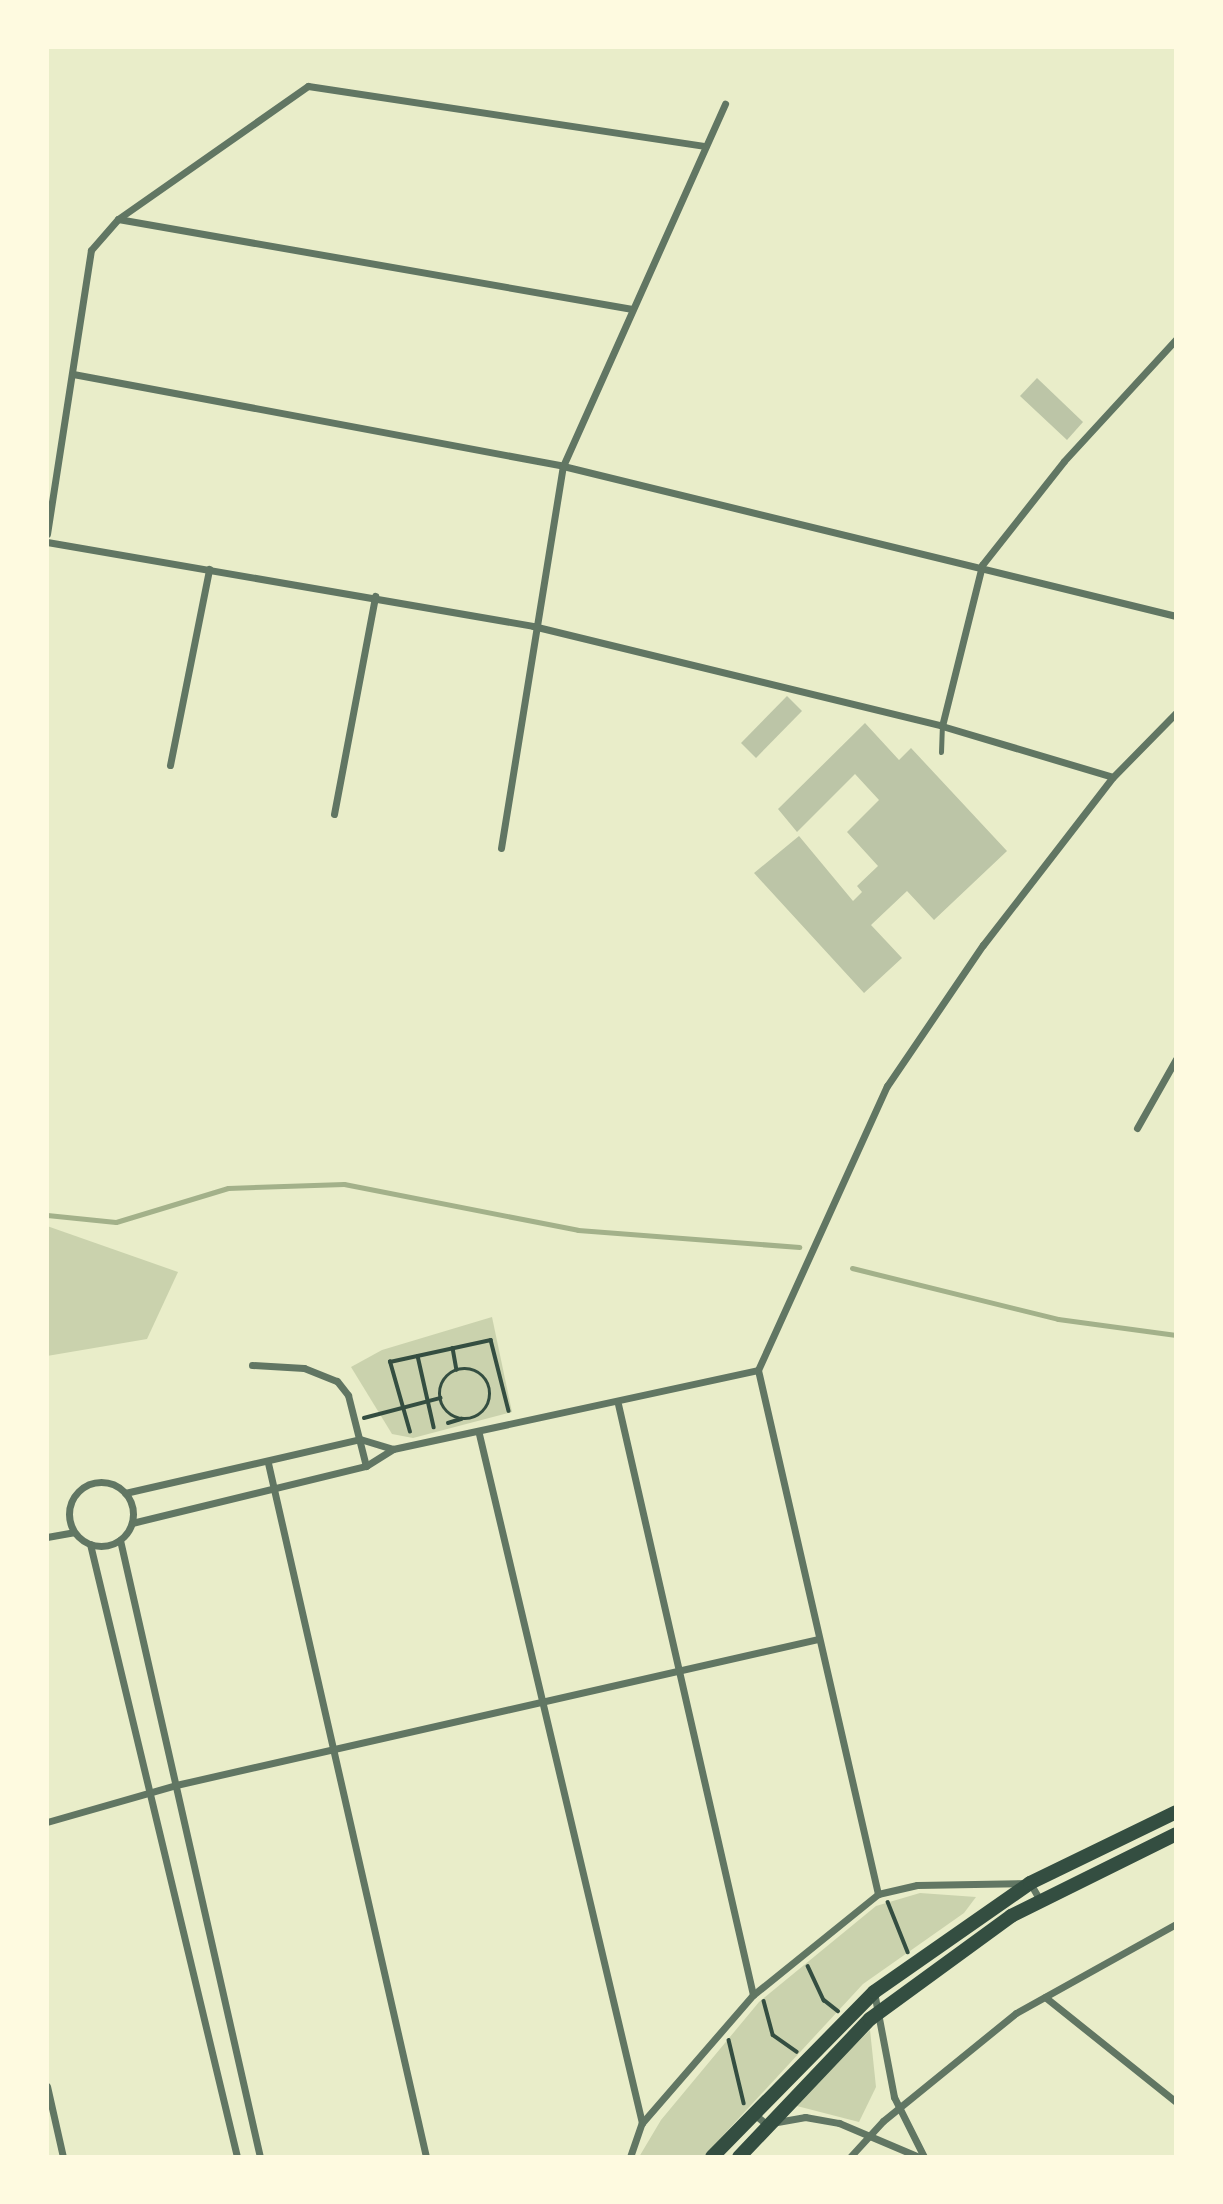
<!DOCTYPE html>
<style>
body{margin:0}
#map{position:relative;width:1223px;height:2204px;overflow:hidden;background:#e9edc9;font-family:Poppins,sans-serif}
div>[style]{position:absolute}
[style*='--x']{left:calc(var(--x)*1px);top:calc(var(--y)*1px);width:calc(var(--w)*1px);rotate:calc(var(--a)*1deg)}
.green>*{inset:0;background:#cad2ad}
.stream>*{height:5px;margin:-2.5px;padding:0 2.5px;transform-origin:2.5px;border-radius:2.5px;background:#a3b18a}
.building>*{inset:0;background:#bcc5a7}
.path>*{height:3.5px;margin:-1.75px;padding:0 1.75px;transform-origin:1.75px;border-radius:1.75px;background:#344e41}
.path>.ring{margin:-1.75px;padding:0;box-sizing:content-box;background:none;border:3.5px solid #344e41;border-radius:50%}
.service>*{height:5px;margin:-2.5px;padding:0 2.5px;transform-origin:2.5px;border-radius:2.5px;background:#617663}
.minor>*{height:7px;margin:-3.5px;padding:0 3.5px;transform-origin:3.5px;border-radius:3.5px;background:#617663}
.minor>.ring{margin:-3.5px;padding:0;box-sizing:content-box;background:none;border:7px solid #617663;border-radius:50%}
.secondary>*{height:14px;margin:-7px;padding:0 7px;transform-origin:7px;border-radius:7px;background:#344e41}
span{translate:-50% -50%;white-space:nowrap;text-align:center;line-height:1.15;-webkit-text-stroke:5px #fefae0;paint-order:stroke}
.frame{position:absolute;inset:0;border:49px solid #fefae0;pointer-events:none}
</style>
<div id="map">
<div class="green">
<div style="clip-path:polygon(47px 1226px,178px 1272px,147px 1339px,47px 1356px)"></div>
<div style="clip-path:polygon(492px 1317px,512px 1412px,413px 1438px,392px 1434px,351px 1367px,382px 1350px)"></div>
<div style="clip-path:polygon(920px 1893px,976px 1897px,964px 1913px,863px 1984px,703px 2157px,639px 2157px,661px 2120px,759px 2002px,876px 1906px)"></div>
<div style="clip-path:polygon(870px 2030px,876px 2087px,859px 2122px,793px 2105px)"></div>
</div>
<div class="stream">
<div style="--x:47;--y:1215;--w:69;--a:5.8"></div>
<div style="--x:116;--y:1222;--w:117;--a:-16.9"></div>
<div style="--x:228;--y:1188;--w:116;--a:-2"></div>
<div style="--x:344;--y:1184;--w:238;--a:11.1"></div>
<div style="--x:578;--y:1230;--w:222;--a:4.4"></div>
<div style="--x:852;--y:1268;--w:212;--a:13.9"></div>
<div style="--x:1058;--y:1319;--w:119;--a:7.7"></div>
</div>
<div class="building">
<div style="clip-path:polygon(1037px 378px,1083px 422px,1067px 440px,1020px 396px)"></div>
<div style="clip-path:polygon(787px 696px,802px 711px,756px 758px,741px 743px)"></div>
<div style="clip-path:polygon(865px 723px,899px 760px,911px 748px,1007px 851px,934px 920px,907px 891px,871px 925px,902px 958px,864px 993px,754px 873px,799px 836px,853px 901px,862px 892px,857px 886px,878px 866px,847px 832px,879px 800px,855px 774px,797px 832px,778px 809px)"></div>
</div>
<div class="path">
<div style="--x:453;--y:1348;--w:22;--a:80"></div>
<div style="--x:418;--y:1356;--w:73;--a:77.3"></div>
<div class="ring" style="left:440px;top:1369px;width:46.5px;height:46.5px"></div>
<div style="--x:364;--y:1418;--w:79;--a:-14.7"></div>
<div style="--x:448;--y:1423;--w:14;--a:-17"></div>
<div style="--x:410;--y:1432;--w:73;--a:-105.9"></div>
<div style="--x:390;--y:1362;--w:103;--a:-12.3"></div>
<div style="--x:491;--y:1340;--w:73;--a:75.8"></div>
<div style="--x:888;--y:1902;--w:54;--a:68.2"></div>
<div style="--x:808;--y:1966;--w:38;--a:65"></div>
<div style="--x:824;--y:2000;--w:18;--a:38"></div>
<div style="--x:764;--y:2001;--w:35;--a:75"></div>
<div style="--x:773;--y:2035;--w:29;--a:35"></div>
<div style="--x:729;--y:2040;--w:65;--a:76.6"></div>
</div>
<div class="service">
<div style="--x:941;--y:752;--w:26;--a:-88"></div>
</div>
<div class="minor">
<div style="--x:118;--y:219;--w:522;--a:9.93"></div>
<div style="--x:73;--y:374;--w:499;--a:10.6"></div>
<div style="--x:563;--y:466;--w:631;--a:13.75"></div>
<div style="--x:47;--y:534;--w:287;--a:-81.2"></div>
<div style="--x:91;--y:250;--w:41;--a:-48.9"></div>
<div style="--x:118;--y:219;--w:232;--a:-35"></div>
<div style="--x:308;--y:86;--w:402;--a:8.6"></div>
<div style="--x:47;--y:542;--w:493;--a:9.8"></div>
<div style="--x:533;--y:626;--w:421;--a:13.7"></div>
<div style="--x:942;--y:726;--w:178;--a:16.6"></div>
<div style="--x:942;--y:726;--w:166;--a:-76"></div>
<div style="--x:982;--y:565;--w:132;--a:-51.7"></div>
<div style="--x:1064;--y:461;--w:166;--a:-47.4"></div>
<div style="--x:170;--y:765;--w:200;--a:-78.7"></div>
<div style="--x:334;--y:814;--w:222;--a:-79.3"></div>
<div style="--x:501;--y:848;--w:387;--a:-80.8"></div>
<div style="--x:563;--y:466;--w:397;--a:-65.9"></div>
<div style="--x:1137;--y:1128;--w:79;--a:-60.5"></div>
<div style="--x:252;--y:1365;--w:52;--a:3.3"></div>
<div style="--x:304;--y:1368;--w:35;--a:22"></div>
<div style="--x:337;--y:1381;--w:18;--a:52"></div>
<div style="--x:348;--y:1395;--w:73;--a:75.8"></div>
<div style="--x:758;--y:1370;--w:312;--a:-65.6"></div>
<div style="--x:887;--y:1086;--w:171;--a:-55.8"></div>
<div style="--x:983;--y:945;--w:212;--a:-52.3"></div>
<div style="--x:1113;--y:777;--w:90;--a:-45.5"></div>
<div style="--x:758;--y:1370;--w:538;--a:77.1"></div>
<div style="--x:618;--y:1404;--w:606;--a:77.13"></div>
<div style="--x:479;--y:1434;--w:708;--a:76.69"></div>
<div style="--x:268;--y:1463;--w:712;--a:77.17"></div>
<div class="ring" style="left:69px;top:1482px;width:57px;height:57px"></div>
<div style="--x:125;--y:1493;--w:241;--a:-12.9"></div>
<div style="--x:360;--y:1439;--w:34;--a:17"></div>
<div style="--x:132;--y:1523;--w:241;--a:-13.7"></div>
<div style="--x:366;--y:1466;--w:32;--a:-32"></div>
<div style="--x:393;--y:1449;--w:373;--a:-12.2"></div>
<div style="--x:47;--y:1537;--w:27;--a:-10"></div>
<div style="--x:120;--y:1540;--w:633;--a:77.22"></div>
<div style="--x:90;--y:1544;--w:630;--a:76.51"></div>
<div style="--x:47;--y:1822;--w:134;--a:-16"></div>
<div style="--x:176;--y:1785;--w:658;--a:-12.81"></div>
<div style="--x:874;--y:1992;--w:107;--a:79.2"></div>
<div style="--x:894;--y:2097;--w:67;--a:63.4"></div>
<div style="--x:1045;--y:1997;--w:168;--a:38.7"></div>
<div style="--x:47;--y:2086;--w:73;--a:77.3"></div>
<div style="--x:753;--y:2113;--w:17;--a:40"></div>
<div style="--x:766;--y:2124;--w:40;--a:-10"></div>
<div style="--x:805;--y:2117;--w:35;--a:10"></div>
<div style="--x:839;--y:2123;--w:87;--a:23"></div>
<div style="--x:630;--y:2157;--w:36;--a:-71"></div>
<div style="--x:642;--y:2123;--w:169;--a:-49.1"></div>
<div style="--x:753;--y:1995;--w:161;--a:-38.9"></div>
<div style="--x:878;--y:1894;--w:40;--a:-13"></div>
<div style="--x:917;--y:1885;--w:113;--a:-1"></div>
<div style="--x:1030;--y:1883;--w:20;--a:60"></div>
<div style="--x:850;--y:2157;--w:49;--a:-47.5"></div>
<div style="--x:883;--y:2121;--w:171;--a:-39.1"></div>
<div style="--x:1016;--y:2013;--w:183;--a:-29.1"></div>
</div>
<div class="secondary">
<div style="--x:712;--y:2157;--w:231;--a:-45.5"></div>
<div style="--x:874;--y:1992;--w:190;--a:-34.9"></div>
<div style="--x:1030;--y:1883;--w:162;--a:-25.9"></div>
<div style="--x:739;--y:2157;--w:190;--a:-46.5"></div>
<div style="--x:870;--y:2019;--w:175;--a:-36.1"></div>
<div style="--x:1011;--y:1916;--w:184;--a:-26.4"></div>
</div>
<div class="frame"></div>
</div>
